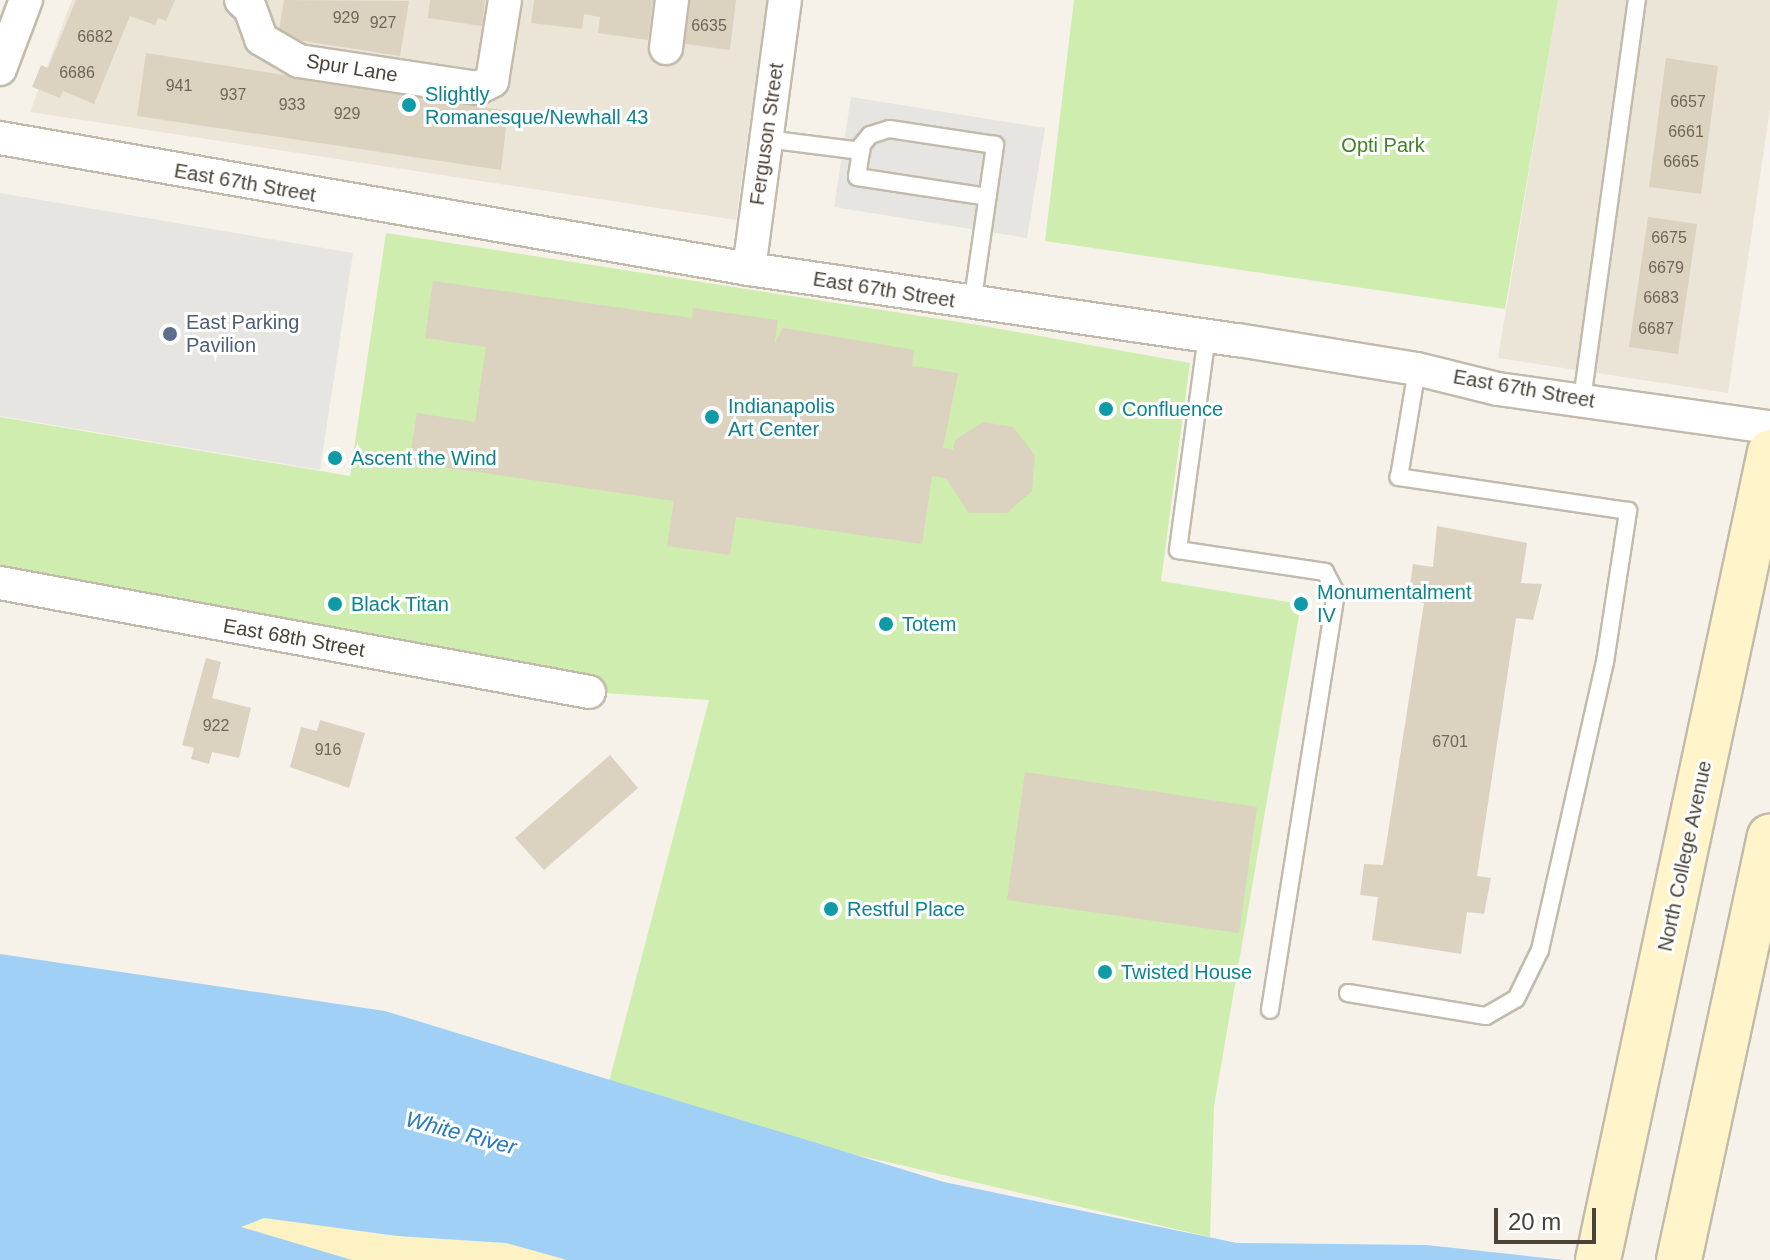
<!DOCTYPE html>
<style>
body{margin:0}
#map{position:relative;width:1770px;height:1260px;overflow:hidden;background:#f6f2e9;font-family:Arial,sans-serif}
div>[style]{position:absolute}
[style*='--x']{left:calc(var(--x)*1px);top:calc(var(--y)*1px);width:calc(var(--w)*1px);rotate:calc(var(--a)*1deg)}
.residential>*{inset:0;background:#eae5d7}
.green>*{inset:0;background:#ceedaf}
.sand>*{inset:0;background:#fcf2c3}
.parking>*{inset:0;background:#e7e5e1}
.water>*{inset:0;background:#a1d0f7}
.building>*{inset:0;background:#dcd2c0}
.roads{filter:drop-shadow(2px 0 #c2bbab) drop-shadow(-2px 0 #c2bbab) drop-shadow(0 2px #c2bbab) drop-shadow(0 -2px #c2bbab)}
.lane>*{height:16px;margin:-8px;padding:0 8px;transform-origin:8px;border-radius:8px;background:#fff}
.street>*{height:32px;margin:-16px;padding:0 16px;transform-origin:16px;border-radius:16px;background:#fff}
.secondary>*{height:44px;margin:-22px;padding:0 22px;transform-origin:22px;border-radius:22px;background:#fff4ca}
.dots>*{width:22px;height:22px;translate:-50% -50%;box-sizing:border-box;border:4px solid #fff;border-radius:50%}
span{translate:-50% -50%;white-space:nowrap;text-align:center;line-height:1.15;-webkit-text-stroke:6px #fff;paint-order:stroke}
.number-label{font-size:16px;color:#6e6758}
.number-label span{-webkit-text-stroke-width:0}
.street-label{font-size:20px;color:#4a4336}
.culture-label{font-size:20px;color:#0d838f}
.left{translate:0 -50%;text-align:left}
.park-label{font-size:20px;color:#438224}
.service-label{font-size:20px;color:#4e5e75}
.water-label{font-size:22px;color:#2579c1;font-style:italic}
.scale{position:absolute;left:1494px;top:1208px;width:102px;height:36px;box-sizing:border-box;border:4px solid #4a4336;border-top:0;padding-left:10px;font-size:24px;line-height:28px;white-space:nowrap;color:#4a4336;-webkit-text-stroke:6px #fff;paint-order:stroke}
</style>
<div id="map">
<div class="residential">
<div style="clip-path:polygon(72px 0,767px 0,736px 220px,30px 112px)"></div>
<div style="clip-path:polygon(1558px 0,1770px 0,1770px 109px,1728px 393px,1498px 358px)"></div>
</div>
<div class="green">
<div style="clip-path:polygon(1074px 0,1558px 0,1505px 309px,1045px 241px)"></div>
<div style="clip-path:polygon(386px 233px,978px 325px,1190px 363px,1161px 581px,1301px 604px,1214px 1106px,1210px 1237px,840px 1151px,609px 1082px,709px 700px,589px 692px,0 583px,0 417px,350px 476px)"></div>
</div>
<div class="sand">
<div style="clip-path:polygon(264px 1218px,397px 1236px,506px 1243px,567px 1260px,352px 1260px,240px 1227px)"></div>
</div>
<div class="parking">
<div style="clip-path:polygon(851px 97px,1045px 128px,1027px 238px,834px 207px)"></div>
<div style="clip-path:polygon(0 193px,353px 253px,320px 470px,0 416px)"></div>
</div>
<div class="water">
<div style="clip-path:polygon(0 954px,385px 1011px,944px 1182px,1237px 1243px,1426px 1245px,1564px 1260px,567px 1260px,506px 1243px,397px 1236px,264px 1218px,241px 1227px,352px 1260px,0 1260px)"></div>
</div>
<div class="building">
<div style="clip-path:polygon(76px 0,175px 0,166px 21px,158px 18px,155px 25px,130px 16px,94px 104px,63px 91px,60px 98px,32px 87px,41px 65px,48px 68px)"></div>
<div style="clip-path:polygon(284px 0,409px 1px,400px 56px,278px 37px)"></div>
<div style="clip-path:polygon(430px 0,485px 0,482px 26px,428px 18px)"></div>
<div style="clip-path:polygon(534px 0,653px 0,648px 40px,598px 33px,600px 17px,584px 14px,582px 29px,531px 23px)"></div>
<div style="clip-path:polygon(684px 0,736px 0,730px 50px,679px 43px)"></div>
<div style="clip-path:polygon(146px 53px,508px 111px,501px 170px,137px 116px)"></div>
<div style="clip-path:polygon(1666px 58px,1718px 66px,1701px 194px,1649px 187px)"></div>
<div style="clip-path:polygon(1648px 217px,1697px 224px,1678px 354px,1629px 347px)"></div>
<div style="clip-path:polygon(433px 281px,692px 318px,693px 308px,778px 320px,774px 345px,783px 328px,914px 350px,912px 366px,958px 373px,943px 448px,953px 450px,955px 440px,983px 422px,1013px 427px,1035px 455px,1032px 491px,1007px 513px,969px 513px,946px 478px,932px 476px,922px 544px,736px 517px,730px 555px,667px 546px,674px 501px,409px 462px,417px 413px,475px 422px,486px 347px,425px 338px)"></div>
<div style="clip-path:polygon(1437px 526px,1527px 543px,1521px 583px,1542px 584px,1533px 620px,1516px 618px,1477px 876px,1491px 878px,1484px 914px,1467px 912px,1461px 954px,1372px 940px,1378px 897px,1360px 895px,1364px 864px,1383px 865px,1424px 603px,1408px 599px,1413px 564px,1433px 567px)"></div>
<div style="clip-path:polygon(206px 658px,221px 662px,212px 698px,251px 708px,239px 758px,212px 752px,209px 764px,191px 759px,194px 748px,182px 745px)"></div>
<div style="clip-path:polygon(320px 720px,365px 733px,349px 788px,290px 767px,301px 727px,317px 731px)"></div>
<div style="clip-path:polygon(610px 755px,638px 788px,544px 870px,515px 838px)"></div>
<div style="clip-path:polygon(1025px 772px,1257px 807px,1239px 933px,1007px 900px)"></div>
</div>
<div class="roads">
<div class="lane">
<div style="--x:766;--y:139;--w:96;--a:7.2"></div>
<div style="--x:972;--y:305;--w:162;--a:-81.8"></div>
<div style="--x:995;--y:145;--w:107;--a:-171.4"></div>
<div style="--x:889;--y:129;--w:20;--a:162"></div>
<div style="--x:870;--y:135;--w:13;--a:129"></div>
<div style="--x:862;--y:145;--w:32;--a:99"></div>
<div style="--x:857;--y:177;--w:132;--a:8.7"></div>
<div style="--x:1207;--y:335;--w:217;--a:97.7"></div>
<div style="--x:1178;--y:550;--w:149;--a:8.5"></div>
<div style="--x:1325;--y:572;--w:24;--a:62"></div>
<div style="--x:1336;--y:593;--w:422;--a:99"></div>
<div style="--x:1582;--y:400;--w:404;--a:-82.2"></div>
<div style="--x:1348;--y:993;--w:140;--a:9.5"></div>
<div style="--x:1486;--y:1016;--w:34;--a:-30"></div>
<div style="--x:1516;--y:999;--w:55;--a:-63.9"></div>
<div style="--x:1540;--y:950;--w:295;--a:-77.3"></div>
<div style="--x:1605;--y:662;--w:153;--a:-81.3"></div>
<div style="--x:1628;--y:511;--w:232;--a:-171.6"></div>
<div style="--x:1399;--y:477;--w:109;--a:-80.5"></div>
</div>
<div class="street">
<div style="--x:241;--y:0;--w:12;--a:42"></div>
<div style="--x:250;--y:8;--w:33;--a:70"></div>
<div style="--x:261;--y:39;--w:44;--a:30.1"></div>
<div style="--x:299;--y:61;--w:181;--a:8.6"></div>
<div style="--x:478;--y:88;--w:16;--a:-27"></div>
<div style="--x:492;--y:81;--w:82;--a:-80.9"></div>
<div style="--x:666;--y:48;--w:48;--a:-82.9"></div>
<div style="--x:0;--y:69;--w:74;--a:-69.4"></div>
<div style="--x:0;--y:138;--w:760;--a:9.92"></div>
<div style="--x:749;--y:269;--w:494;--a:8.3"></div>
<div style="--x:1238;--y:340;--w:181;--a:9.2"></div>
<div style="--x:1417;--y:369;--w:83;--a:13.9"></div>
<div style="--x:1498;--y:389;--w:275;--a:8"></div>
<div style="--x:749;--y:269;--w:271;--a:-82.4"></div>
<div style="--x:0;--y:583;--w:599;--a:10.48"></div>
</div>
<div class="secondary">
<div style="--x:1598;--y:1260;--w:826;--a:-77.98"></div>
<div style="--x:1679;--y:1260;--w:433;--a:-77.9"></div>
</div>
</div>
<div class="dots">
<div style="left:409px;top:105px;background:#0f9aa8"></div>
<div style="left:170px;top:334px;background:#5c6f8a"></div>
<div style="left:1106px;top:409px;background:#0f9aa8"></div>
<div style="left:712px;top:417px;background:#0f9aa8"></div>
<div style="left:335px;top:458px;background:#0f9aa8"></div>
<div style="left:335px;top:604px;background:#0f9aa8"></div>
<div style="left:1301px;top:604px;background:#0f9aa8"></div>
<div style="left:886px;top:624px;background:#0f9aa8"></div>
<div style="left:831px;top:909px;background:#0f9aa8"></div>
<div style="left:1105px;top:972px;background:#0f9aa8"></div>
</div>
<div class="number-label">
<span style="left:346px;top:18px">929</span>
<span style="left:383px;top:23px">927</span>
<span style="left:709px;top:26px">6635</span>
<span style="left:95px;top:37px">6682</span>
<span style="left:77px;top:73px">6686</span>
<span style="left:179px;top:86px">941</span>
<span style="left:233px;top:95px">937</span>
<span style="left:1688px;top:102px">6657</span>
<span style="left:292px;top:105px">933</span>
<span style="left:347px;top:114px">929</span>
<span style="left:1686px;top:132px">6661</span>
<span style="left:1681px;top:162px">6665</span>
<span style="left:1669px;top:238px">6675</span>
<span style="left:1666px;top:268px">6679</span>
<span style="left:1661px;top:298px">6683</span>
<span style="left:1656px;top:329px">6687</span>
<span style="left:216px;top:726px">922</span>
<span style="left:1450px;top:742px">6701</span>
<span style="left:328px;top:750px">916</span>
</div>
<div class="street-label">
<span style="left:352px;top:68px;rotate:9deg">Spur Lane</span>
<span style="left:767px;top:134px;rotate:-82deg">Ferguson Street</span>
<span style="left:245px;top:183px;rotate:10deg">East 67th Street</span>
<span style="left:884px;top:290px;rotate:9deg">East 67th Street</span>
<span style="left:1524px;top:389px;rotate:10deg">East 67th Street</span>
<span style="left:294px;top:638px;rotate:10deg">East 68th Street</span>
<span style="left:1685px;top:856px;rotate:-78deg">North College Avenue</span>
</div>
<div class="culture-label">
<span class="left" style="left:425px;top:106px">Slightly<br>Romanesque/Newhall 43</span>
<span class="left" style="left:728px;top:418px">Indianapolis<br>Art Center</span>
<span class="left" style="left:1122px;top:409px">Confluence</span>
<span class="left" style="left:351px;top:458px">Ascent the Wind</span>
<span class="left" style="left:1317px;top:604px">Monumentalment<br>IV</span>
<span class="left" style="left:351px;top:604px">Black Titan</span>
<span class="left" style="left:902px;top:624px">Totem</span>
<span class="left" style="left:847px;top:909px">Restful Place</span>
<span class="left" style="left:1121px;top:972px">Twisted House</span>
</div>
<div class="park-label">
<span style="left:1383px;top:145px">Opti Park</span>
</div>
<div class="service-label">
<span class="left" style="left:186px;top:334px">East Parking<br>Pavilion</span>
</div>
<div class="water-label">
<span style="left:461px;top:1133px;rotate:15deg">White River</span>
</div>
<div class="scale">20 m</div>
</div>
